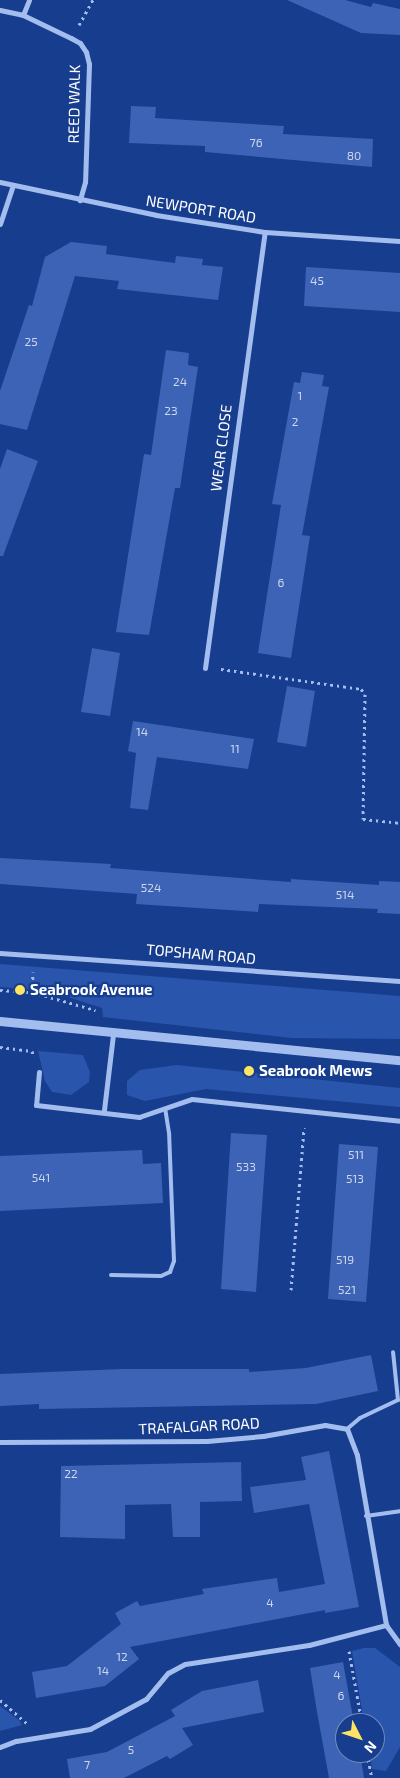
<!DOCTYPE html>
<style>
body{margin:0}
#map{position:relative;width:400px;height:1778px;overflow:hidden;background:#173d8e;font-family:"Exo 2",sans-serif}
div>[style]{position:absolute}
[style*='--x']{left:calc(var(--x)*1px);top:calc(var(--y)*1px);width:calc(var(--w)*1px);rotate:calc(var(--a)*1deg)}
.green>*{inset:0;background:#2a55ad}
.building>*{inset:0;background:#3c63b5}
.path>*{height:3px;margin-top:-1.5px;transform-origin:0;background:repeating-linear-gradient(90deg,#a4bdef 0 2.5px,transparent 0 6.5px)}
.service>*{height:4px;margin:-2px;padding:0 2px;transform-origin:2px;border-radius:2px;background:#a4bdef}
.minor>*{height:5px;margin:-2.5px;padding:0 2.5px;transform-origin:2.5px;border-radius:2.5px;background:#a4bdef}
.tertiary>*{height:9px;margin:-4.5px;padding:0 4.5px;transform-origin:4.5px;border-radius:4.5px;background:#a4bdef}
.dots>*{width:14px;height:14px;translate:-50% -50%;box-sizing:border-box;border:2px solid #173d8e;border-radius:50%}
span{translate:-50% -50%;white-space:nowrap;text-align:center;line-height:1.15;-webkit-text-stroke:4.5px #173d8e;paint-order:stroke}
.number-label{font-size:12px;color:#ced8ec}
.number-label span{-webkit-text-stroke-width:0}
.street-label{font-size:15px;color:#fff}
.poi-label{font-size:15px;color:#fff;font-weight:700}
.left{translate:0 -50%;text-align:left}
.north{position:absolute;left:335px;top:1713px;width:50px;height:50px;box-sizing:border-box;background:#173d8e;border:1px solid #748bbb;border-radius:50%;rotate:131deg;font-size:14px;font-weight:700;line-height:20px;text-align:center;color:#fff}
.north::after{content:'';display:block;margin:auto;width:18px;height:22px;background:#ffe462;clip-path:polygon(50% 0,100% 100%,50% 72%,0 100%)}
</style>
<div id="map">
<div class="green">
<div style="clip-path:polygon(0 964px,400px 996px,400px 1039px,292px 1038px,103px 1017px,102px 1008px,49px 991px,0 987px)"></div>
<div style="clip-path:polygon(38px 1051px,83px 1055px,90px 1072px,89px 1082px,71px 1095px,52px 1092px,45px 1081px)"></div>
<div style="clip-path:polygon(177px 1065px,400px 1088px,400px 1107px,206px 1089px,145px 1101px,127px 1095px,127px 1081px,140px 1070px)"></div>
<div style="clip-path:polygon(364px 1648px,375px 1648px,400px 1667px,400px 1747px,386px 1771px,372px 1769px,370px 1753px,375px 1753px,375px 1723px,364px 1723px,352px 1651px)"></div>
<div style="clip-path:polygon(0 1706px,19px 1720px,22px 1725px,0 1731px)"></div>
</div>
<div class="building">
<div style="clip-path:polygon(287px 0,345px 0,371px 7px,373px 3px,400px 9px,400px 35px,361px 33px)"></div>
<div style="clip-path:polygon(131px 106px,156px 107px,155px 118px,284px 126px,283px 134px,373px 139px,372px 167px,205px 152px,205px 146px,129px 143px)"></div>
<div style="clip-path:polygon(71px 242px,107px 246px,106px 254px,175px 263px,176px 256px,203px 259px,202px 265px,223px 267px,218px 300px,117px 289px,119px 281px,75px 276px,27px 430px,0 424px,0 391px,29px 305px,32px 306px,45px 257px)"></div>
<div style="clip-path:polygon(306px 267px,400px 273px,400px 312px,304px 306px)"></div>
<div style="clip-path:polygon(166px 350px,189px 353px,188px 365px,198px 367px,180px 488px,175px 488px,149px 635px,116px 632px,144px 454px,151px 455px)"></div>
<div style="clip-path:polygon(302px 372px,324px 375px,322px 386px,329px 387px,302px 535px,310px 536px,291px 658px,258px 653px,281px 505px,272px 504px,294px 382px,300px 383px)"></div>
<div style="clip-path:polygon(7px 449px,38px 461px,3px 556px,0 556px,0 469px)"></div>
<div style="clip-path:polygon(92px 648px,120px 653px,110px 716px,81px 712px)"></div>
<div style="clip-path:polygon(287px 686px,315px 691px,306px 747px,277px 742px)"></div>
<div style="clip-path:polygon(133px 721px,254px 739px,248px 769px,157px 757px,148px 810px,130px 808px,136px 753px,128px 751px)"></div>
<div style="clip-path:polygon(0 858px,111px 864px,110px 868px,291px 882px,291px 879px,379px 885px,379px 881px,400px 882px,400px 914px,377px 913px,378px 909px,259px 904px,258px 912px,136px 904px,137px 894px,0 884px)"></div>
<div style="clip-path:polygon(231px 1133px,267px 1135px,256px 1292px,221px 1289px)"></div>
<div style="clip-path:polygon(339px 1144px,378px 1147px,366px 1302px,328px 1299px)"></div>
<div style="clip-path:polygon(142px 1150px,143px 1164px,161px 1163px,163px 1203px,0 1211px,0 1156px)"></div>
<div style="clip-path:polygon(371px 1355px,378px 1391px,316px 1404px,39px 1409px,39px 1404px,0 1406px,0 1374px,122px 1369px,249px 1369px,249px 1372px,306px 1368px)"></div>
<div style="clip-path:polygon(329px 1451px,359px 1607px,325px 1613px,325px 1610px,130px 1647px,139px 1659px,105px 1686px,36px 1698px,32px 1672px,67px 1666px,121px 1624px,115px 1613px,137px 1601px,140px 1606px,204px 1594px,202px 1589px,277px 1578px,279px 1592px,325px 1584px,309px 1504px,254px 1513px,250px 1487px,306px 1480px,301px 1457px)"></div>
<div style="clip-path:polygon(241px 1462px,242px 1501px,200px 1502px,200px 1537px,173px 1537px,171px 1504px,125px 1505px,125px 1539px,60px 1537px,61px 1466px)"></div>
<div style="clip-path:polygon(343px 1662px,354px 1723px,345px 1723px,345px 1753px,360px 1753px,364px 1778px,329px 1778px,317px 1712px,310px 1668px)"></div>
<div style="clip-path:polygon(258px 1680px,264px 1712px,182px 1728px,193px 1745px,170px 1759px,167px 1756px,124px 1778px,70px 1778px,67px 1759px,107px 1752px,175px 1716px,171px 1710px,202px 1691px)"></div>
</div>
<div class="path">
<div style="--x:79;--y:25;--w:29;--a:-61"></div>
<div style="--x:221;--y:669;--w:141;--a:8.1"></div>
<div style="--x:361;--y:689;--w:6;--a:51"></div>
<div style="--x:365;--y:694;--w:125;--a:90.9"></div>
<div style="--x:363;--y:819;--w:37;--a:6"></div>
<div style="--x:0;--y:990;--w:32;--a:4"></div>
<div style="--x:32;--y:992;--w:66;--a:15.9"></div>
<div style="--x:32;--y:992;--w:20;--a:-87"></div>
<div style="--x:0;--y:1047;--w:32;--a:7"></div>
<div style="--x:32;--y:1051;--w:6;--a:72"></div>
<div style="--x:291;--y:1290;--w:163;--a:-85.4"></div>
<div style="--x:349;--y:1651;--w:73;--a:79.8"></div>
<div style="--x:0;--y:1700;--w:35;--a:41"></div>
<div style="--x:367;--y:1753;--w:25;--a:79"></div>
</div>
<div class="service">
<div style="--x:111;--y:1275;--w:50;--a:1.1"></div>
<div style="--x:161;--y:1276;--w:10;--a:-24"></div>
<div style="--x:170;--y:1272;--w:12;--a:-70"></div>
<div style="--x:174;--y:1261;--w:128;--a:-92.2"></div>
<div style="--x:169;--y:1133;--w:24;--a:-99"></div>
<div style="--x:347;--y:1429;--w:17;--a:-40"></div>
<div style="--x:360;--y:1418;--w:42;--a:-25.3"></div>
<div style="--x:398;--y:1400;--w:48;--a:-95.9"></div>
<div style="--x:366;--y:1516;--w:34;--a:-8"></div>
</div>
<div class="minor">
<div style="--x:0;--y:10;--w:24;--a:12"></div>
<div style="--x:23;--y:15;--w:53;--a:25.6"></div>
<div style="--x:71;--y:38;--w:10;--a:29"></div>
<div style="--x:80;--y:43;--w:11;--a:56"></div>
<div style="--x:86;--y:52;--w:12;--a:76"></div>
<div style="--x:89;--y:64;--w:118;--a:91.9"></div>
<div style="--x:85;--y:182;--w:19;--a:106"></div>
<div style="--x:23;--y:15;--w:16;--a:-68"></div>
<div style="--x:0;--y:182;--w:159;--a:11.9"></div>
<div style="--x:156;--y:215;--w:110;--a:8.9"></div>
<div style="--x:265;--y:232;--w:135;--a:3.8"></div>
<div style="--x:0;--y:224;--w:41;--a:-71.6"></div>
<div style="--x:205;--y:668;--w:440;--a:-82.2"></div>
<div style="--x:0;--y:953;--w:401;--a:4"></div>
<div style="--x:39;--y:1072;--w:33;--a:95"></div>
<div style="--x:36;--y:1105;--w:104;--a:6.6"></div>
<div style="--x:139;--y:1117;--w:56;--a:-18.8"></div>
<div style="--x:192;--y:1099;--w:209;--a:6"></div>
<div style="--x:104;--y:1110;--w:77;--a:-83.2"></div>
<div style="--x:0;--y:1442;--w:207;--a:-0.3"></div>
<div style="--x:207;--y:1441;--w:56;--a:-5.1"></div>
<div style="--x:263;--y:1436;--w:63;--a:-10.1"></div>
<div style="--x:325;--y:1425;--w:22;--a:10"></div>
<div style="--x:347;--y:1429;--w:28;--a:69"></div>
<div style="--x:357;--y:1455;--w:172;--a:80.3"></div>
<div style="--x:386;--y:1625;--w:24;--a:54"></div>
<div style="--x:0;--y:1747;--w:17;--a:-21"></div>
<div style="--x:16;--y:1741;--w:75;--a:-9.2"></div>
<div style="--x:90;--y:1729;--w:64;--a:-28.2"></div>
<div style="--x:146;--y:1699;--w:34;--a:-50"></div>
<div style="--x:168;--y:1673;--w:19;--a:-28"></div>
<div style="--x:185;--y:1664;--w:125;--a:-8.7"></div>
<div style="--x:309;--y:1645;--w:80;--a:-14.6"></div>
</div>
<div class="tertiary">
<div style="--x:0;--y:1021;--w:402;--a:5.6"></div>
</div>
<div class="dots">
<div style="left:20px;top:990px;background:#ffe462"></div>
<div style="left:249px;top:1071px;background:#ffe462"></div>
</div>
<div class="number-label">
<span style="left:256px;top:143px">76</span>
<span style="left:354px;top:156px">80</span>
<span style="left:317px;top:281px">45</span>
<span style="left:31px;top:342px">25</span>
<span style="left:180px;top:382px">24</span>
<span style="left:300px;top:396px">1</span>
<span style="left:171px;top:411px">23</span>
<span style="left:295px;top:422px">2</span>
<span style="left:281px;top:583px">6</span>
<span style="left:142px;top:732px">14</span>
<span style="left:235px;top:749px">11</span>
<span style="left:151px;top:888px">524</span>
<span style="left:345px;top:895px">514</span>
<span style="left:356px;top:1155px">511</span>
<span style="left:246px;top:1167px">533</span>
<span style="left:41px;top:1178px">541</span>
<span style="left:355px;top:1179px">513</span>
<span style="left:345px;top:1260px">519</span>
<span style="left:347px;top:1290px">521</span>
<span style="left:71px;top:1474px">22</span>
<span style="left:270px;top:1603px">4</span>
<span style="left:122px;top:1657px">12</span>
<span style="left:103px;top:1671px">14</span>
<span style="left:337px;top:1675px">4</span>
<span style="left:341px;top:1696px">6</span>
<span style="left:131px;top:1750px">5</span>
<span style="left:87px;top:1765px">7</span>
</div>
<div class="street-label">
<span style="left:74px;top:104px;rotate:-89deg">REED WALK</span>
<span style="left:201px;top:209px;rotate:9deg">NEWPORT ROAD</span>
<span style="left:221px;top:448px;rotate:-83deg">WEAR CLOSE</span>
<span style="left:201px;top:954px;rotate:5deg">TOPSHAM ROAD</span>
<span style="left:199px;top:1426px;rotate:-3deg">TRAFALGAR ROAD</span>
</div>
<div class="poi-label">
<span class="left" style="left:30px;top:990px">Seabrook Avenue</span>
<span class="left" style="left:259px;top:1071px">Seabrook Mews</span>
</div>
<div class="north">N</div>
</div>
